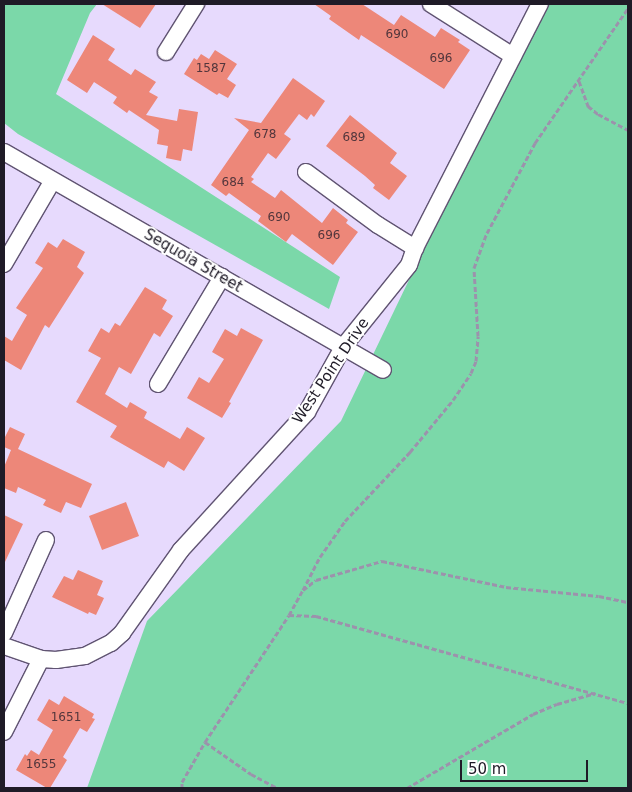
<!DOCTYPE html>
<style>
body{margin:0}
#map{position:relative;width:632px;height:792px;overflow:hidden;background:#e7dafd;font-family:"DejaVu Sans",sans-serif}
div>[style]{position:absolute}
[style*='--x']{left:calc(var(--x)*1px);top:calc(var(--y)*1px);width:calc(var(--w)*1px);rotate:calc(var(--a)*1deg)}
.green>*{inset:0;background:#7bd8a9}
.building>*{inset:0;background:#ed8779}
.path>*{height:3px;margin-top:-1.5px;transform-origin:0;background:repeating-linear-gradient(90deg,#9c92ac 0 5px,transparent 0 7.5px)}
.roads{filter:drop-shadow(1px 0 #605472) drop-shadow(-1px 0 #605472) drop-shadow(0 1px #605472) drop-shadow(0 -1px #605472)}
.minor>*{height:16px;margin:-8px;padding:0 8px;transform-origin:8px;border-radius:8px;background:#fff}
span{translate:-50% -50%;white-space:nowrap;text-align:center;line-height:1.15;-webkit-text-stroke:4px #fff;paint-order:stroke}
.number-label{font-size:12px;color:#52363c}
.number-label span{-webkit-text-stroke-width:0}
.street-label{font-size:15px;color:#1f1b27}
.frame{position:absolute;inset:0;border:5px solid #1f1b27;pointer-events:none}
.scale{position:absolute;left:460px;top:760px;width:128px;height:22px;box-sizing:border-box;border:2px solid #1f1b27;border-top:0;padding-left:6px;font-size:15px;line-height:18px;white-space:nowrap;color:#1f1b27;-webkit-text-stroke:4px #fff;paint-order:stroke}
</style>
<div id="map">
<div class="green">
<div style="clip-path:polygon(4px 4px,97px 4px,90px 13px,56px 94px,340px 277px,329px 309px,18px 134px,4px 123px)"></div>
<div style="clip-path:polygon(542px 4px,628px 4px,628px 788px,87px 788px,147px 621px,341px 421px)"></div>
</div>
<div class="building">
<div style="clip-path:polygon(102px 4px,156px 4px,140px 28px)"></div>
<div style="clip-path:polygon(314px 4px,362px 4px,394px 25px,401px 15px,435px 37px,441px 28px,460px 40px,458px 42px,470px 50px,444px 89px,361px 35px,359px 40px,329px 19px,331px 16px)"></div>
<div style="clip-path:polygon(93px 35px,115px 49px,108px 60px,131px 75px,135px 69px,156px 82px,149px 92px,158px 97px,146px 115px,177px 121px,179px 109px,198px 112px,192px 151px,183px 149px,181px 161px,166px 158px,168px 146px,157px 144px,159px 130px,129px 110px,127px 113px,113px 103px,117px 97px,94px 82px,87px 93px,67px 80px)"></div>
<div style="clip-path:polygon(215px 50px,237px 64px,227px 79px,236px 85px,228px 98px,219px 93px,217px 95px,184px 74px,194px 58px,197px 60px,201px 54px,209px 59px)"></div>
<div style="clip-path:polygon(293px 78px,325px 101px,314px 117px,311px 114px,307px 120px,299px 114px,284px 134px,291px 139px,276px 159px,268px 153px,251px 177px,254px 179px,251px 182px,275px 198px,281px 190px,322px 223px,333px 208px,348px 220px,346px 223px,358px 232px,333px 265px,292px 234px,286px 242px,258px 221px,261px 216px,229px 193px,226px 196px,211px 185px,249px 130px,234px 118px,261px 123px)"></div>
<div style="clip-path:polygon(350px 115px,397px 153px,390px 163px,407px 176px,389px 200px,373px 188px,375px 185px,365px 176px,326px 146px)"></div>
<div style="clip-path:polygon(63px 239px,85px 252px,77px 267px,84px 273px,49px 328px,45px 325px,21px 370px,4px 360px,4px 336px,12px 341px,27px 315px,16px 308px,43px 268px,35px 263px,48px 242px,57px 248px)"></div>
<div style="clip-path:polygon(145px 287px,167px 300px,162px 309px,173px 316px,160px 337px,154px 333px,131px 374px,119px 367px,105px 394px,127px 408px,130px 402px,147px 412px,144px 418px,180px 439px,187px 427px,205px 438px,184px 471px,168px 461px,164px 468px,110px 437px,117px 426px,76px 402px,101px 358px,88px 351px,101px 328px,109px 333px,115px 323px,120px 326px)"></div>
<div style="clip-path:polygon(241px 328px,263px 340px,229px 402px,231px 403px,222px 418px,187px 398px,199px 377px,209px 383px,224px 359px,212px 352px,225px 329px,237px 336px)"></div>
<div style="clip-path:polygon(10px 427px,25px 434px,18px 449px,92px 484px,81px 508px,66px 502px,61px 513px,43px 505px,46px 500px,18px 487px,16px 493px,4px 488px,4px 467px,11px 450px,4px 447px,4px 439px)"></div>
<div style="clip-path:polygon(126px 502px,139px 536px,102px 550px,89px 516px)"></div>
<div style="clip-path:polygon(4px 515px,23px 524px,4px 564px)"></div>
<div style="clip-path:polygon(78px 570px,103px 581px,97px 595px,104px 598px,96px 615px,89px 612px,88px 614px,52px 597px,64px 576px,73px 580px)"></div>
<div style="clip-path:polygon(64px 696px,94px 714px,92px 718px,95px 719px,87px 732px,80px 728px,63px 757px,67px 760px,50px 788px,47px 788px,16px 770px,25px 754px,27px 756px,31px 750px,39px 755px,53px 730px,37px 720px,49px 699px,59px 705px)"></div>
</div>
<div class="path">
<div style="--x:579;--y:81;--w:27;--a:70"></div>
<div style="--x:588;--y:106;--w:13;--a:39"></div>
<div style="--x:598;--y:114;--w:34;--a:28"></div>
<div style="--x:303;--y:590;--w:37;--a:-63"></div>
<div style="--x:320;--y:557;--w:44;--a:-55.2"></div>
<div style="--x:345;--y:521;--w:95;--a:-46.7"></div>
<div style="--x:410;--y:452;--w:67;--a:-50.4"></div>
<div style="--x:453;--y:400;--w:32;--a:-56"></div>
<div style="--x:471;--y:373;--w:13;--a:-67"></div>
<div style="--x:476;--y:361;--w:25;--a:-85"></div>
<div style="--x:478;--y:336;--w:68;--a:-93.4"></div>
<div style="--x:474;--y:268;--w:37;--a:-70"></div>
<div style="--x:487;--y:233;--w:102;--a:-61.9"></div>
<div style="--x:535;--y:143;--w:164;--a:-55.4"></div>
<div style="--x:289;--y:615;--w:27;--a:2"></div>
<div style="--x:316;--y:616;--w:324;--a:15.6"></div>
<div style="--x:205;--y:742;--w:56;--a:34.8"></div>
<div style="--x:251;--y:774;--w:30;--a:28"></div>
<div style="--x:182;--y:788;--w:6;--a:-90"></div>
<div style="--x:182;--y:782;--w:46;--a:-60.1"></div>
<div style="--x:205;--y:742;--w:152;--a:-56.5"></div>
<div style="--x:289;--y:615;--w:29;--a:-61"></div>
<div style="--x:303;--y:590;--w:16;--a:-38"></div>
<div style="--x:316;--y:580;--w:69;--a:-16.1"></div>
<div style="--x:382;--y:561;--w:127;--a:11.8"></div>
<div style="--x:506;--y:587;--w:93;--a:5.5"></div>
<div style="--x:599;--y:596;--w:30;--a:12"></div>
<div style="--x:407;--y:788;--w:146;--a:-30.4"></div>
<div style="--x:533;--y:714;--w:26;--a:-23"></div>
<div style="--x:557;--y:704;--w:40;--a:-16"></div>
</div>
<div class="roads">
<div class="minor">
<div style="--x:431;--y:4;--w:97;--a:32.4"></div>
<div style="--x:166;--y:52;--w:57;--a:-58"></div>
<div style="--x:4;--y:152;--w:437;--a:29.9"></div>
<div style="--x:306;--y:172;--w:89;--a:36.4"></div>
<div style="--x:378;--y:225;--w:44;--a:31.9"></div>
<div style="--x:4;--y:264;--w:95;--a:-59.7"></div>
<div style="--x:158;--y:384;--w:125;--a:-59.1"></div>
<div style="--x:4;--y:633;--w:102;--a:-65.7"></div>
<div style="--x:4;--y:646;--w:39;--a:19"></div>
<div style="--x:41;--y:659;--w:15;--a:4"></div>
<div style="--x:56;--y:660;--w:29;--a:-8"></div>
<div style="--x:85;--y:656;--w:29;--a:-27"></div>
<div style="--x:111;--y:643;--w:15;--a:-42"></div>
<div style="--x:122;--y:633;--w:102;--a:-54.6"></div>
<div style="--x:181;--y:550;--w:187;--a:-47.6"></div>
<div style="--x:307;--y:412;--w:74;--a:-61"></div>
<div style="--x:343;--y:347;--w:105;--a:-51.2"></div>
<div style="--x:409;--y:265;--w:18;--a:-71"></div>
<div style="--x:415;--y:248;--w:274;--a:-62.9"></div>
<div style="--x:4;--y:732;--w:82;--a:-63.1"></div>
</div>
</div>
<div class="number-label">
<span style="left:397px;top:35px">690</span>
<span style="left:441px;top:59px">696</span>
<span style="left:211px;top:69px">1587</span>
<span style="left:265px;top:135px">678</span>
<span style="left:354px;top:138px">689</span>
<span style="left:233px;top:183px">684</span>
<span style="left:279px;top:218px">690</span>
<span style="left:329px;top:236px">696</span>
<span style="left:66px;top:718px">1651</span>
<span style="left:41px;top:765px">1655</span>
</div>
<div class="street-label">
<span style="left:193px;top:261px;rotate:30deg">Sequoia Street</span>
<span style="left:331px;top:371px;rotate:-56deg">West Point Drive</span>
</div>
<div class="frame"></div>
<div class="scale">50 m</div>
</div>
